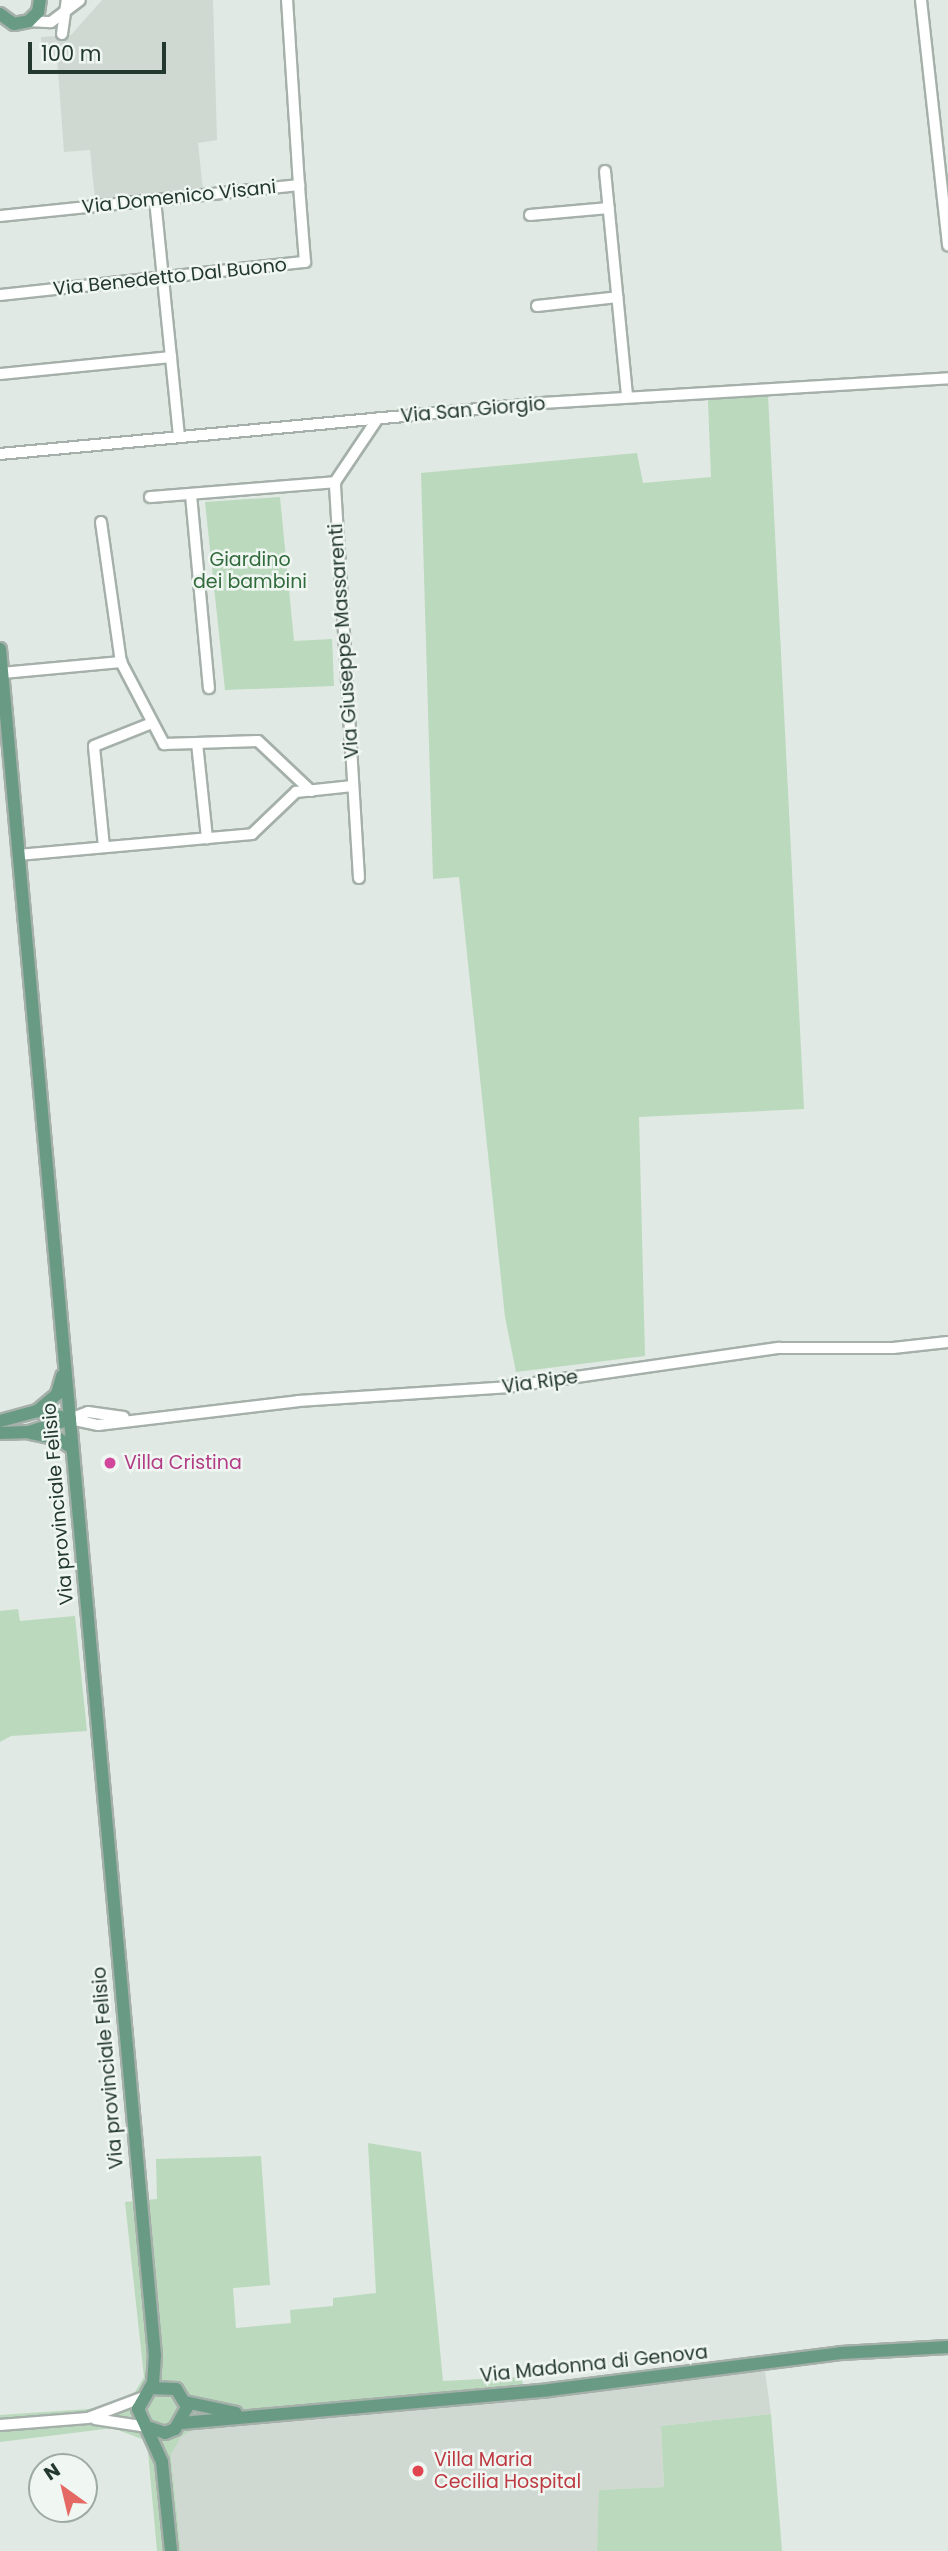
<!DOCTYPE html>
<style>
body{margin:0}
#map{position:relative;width:948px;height:2551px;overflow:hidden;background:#e0e9e3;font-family:Poppins,sans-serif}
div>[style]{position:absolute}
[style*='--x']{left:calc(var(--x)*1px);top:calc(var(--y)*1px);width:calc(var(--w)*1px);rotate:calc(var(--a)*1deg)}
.built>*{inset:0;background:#cfd9d2}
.green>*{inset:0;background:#bbd9bd}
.roads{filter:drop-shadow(2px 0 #a4b0a9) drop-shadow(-2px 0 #a4b0a9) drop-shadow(0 2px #a4b0a9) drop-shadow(0 -2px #a4b0a9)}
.minor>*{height:10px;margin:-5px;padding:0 5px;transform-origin:5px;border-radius:5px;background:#fff}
.major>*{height:12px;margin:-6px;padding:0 6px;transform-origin:6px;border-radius:6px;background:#699b84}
.dots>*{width:19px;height:19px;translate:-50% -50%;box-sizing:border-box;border:4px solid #f0f6f2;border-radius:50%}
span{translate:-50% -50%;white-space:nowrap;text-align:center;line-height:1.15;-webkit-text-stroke:5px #f0f6f2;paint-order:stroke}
.street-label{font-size:19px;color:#23382e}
.park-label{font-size:19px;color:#316b3c}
.hotel-label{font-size:19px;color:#b23c85}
.left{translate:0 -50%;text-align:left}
.health-label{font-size:19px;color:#be3a42}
.north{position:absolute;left:28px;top:2453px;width:70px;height:70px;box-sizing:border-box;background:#f0f6f2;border:2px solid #9eaaa4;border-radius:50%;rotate:326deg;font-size:19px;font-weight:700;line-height:28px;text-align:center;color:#23382e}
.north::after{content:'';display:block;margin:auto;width:24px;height:32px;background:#e46964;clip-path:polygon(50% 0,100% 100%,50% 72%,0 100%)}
.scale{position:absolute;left:28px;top:42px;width:138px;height:32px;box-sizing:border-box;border:4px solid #23382e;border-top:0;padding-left:9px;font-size:21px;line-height:24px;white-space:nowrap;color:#23382e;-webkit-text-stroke:5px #f0f6f2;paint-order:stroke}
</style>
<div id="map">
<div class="built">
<div style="clip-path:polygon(102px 0,213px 0,217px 140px,198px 143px,203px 190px,95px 199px,90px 150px,64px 152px,57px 57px,42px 56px,41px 37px,71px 35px)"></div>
<div style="clip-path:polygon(765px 2371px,771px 2414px,661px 2426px,664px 2487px,600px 2490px,597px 2551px,181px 2551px,171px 2455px,181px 2437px,200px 2425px)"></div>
</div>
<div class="green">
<div style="clip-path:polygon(768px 395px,804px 1109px,639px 1117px,645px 1356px,516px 1372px,505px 1317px,459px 877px,433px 879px,421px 473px,637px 453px,643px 483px,711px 477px,708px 400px)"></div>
<div style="clip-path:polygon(280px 497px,294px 641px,332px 639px,334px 686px,225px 690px,205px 502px)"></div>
<div style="clip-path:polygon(18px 1609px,20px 1621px,75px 1616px,87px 1731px,11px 1736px,0 1742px,0 1611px)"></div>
<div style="clip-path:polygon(368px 2143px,421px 2152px,443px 2381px,522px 2377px,524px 2396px,200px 2425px,181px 2437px,171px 2455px,181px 2551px,157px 2551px,147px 2441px,113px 2428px,0 2442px,0 2415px,89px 2409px,118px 2401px,135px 2392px,144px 2377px,125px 2202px,157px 2199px,156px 2159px,261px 2156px,270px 2285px,233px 2288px,236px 2328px,291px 2323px,290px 2310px,333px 2306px,333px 2298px,376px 2293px)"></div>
<div style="clip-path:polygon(771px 2414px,782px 2551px,597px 2551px,599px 2490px,664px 2487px,661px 2426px)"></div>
</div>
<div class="roads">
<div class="minor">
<div style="--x:921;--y:0;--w:247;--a:83.7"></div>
<div style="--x:29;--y:21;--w:22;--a:3"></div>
<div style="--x:51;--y:22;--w:36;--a:-37"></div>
<div style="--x:62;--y:34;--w:34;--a:-82"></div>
<div style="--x:605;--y:171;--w:227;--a:84.4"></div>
<div style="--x:155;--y:200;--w:238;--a:84.2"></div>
<div style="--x:530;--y:215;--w:79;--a:-5.1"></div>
<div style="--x:0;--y:216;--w:301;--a:-5.9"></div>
<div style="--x:299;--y:185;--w:185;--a:-93.7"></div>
<div style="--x:0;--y:295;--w:307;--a:-6.2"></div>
<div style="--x:305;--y:262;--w:77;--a:-94.5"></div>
<div style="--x:537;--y:306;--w:81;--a:-6.3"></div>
<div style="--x:0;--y:374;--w:172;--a:-5.7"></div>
<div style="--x:0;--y:454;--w:545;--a:-5.37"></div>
<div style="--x:543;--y:403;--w:406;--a:-3.5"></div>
<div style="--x:191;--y:495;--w:194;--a:84.7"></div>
<div style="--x:150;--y:497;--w:186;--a:-4.6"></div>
<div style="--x:101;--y:522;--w:141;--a:81.9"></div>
<div style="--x:121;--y:662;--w:93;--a:62.3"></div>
<div style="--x:164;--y:744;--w:94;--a:-1.8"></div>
<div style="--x:258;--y:741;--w:73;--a:43.3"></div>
<div style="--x:2;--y:673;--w:120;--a:-5.3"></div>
<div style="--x:197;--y:743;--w:96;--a:84"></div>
<div style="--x:104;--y:847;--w:101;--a:-95.7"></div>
<div style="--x:94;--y:746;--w:62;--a:-21.6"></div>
<div style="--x:18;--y:855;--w:235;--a:-5.1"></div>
<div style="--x:252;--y:834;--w:61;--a:-43.7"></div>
<div style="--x:296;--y:792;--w:57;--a:-6"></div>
<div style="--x:359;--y:878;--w:397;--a:-93.5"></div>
<div style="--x:335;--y:482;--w:77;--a:-56.1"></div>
<div style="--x:70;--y:1419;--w:29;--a:12"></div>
<div style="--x:98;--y:1425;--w:201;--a:-6.8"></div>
<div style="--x:298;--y:1401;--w:209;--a:-3.8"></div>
<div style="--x:507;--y:1387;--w:275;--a:-8.2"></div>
<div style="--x:779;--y:1348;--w:114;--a:0"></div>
<div style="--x:893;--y:1348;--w:55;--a:-6.2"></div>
<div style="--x:70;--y:1419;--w:19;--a:-21"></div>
<div style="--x:88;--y:1412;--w:36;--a:8"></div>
<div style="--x:95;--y:2419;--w:53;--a:8.7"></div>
<div style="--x:0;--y:2425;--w:88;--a:-4.5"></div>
<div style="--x:88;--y:2418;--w:57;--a:-20.7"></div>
</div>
<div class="major">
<div style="--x:0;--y:14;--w:17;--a:36"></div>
<div style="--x:14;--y:24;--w:15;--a:-11"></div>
<div style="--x:29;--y:21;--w:13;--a:-45"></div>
<div style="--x:38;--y:12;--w:12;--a:-81"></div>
<div style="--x:0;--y:649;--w:1713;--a:84.81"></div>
<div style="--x:155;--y:2355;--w:28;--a:94"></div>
<div style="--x:153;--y:2383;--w:30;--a:120"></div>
<div style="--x:138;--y:2409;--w:58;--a:65.6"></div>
<div style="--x:162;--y:2462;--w:89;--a:84.2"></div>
<div style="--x:37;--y:1411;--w:26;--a:-40"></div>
<div style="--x:57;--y:1394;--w:19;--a:-74"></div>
<div style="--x:0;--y:1421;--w:38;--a:-15"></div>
<div style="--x:37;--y:1411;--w:34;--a:14"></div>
<div style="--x:0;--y:1433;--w:29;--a:-2"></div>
<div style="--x:29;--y:1432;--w:43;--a:-17.6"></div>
<div style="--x:30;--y:1433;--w:30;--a:12"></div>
<div style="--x:59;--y:1439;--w:16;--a:35"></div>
<div style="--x:185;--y:2402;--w:52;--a:12.2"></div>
<div style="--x:182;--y:2423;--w:368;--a:-5.1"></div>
<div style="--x:549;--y:2390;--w:294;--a:-7.2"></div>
<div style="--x:841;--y:2353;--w:107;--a:-3.2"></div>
<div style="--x:147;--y:2427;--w:19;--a:18"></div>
<div style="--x:165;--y:2433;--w:11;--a:-22"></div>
<div style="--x:175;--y:2429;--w:25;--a:-61"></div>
<div style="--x:187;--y:2407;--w:21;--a:-121"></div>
<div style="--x:176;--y:2389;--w:26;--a:-178"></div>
</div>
</div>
<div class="dots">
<div style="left:110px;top:1463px;background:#d1479c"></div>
<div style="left:418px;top:2471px;background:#e0444e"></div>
</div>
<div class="street-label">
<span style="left:179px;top:197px;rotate:-6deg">Via Domenico Visani</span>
<span style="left:170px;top:277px;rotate:-6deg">Via Benedetto Dal Buono</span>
<span style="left:473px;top:410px;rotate:-5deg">Via San Giorgio</span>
<span style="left:344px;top:641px;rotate:-94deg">Via Giuseppe Massarenti</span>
<span style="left:540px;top:1382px;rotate:-8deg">Via Ripe</span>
<span style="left:58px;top:1504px;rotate:-95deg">Via provinciale Felisio</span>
<span style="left:108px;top:2068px;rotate:-95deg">Via provinciale Felisio</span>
<span style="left:594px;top:2364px;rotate:-6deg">Via Madonna di Genova</span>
</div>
<div class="park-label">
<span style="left:250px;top:571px">Giardino<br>dei bambini</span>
</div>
<div class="hotel-label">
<span class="left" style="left:124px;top:1463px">Villa Cristina</span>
</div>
<div class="health-label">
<span class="left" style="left:434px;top:2471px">Villa Maria<br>Cecilia Hospital</span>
</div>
<div class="north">N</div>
<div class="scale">100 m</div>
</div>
